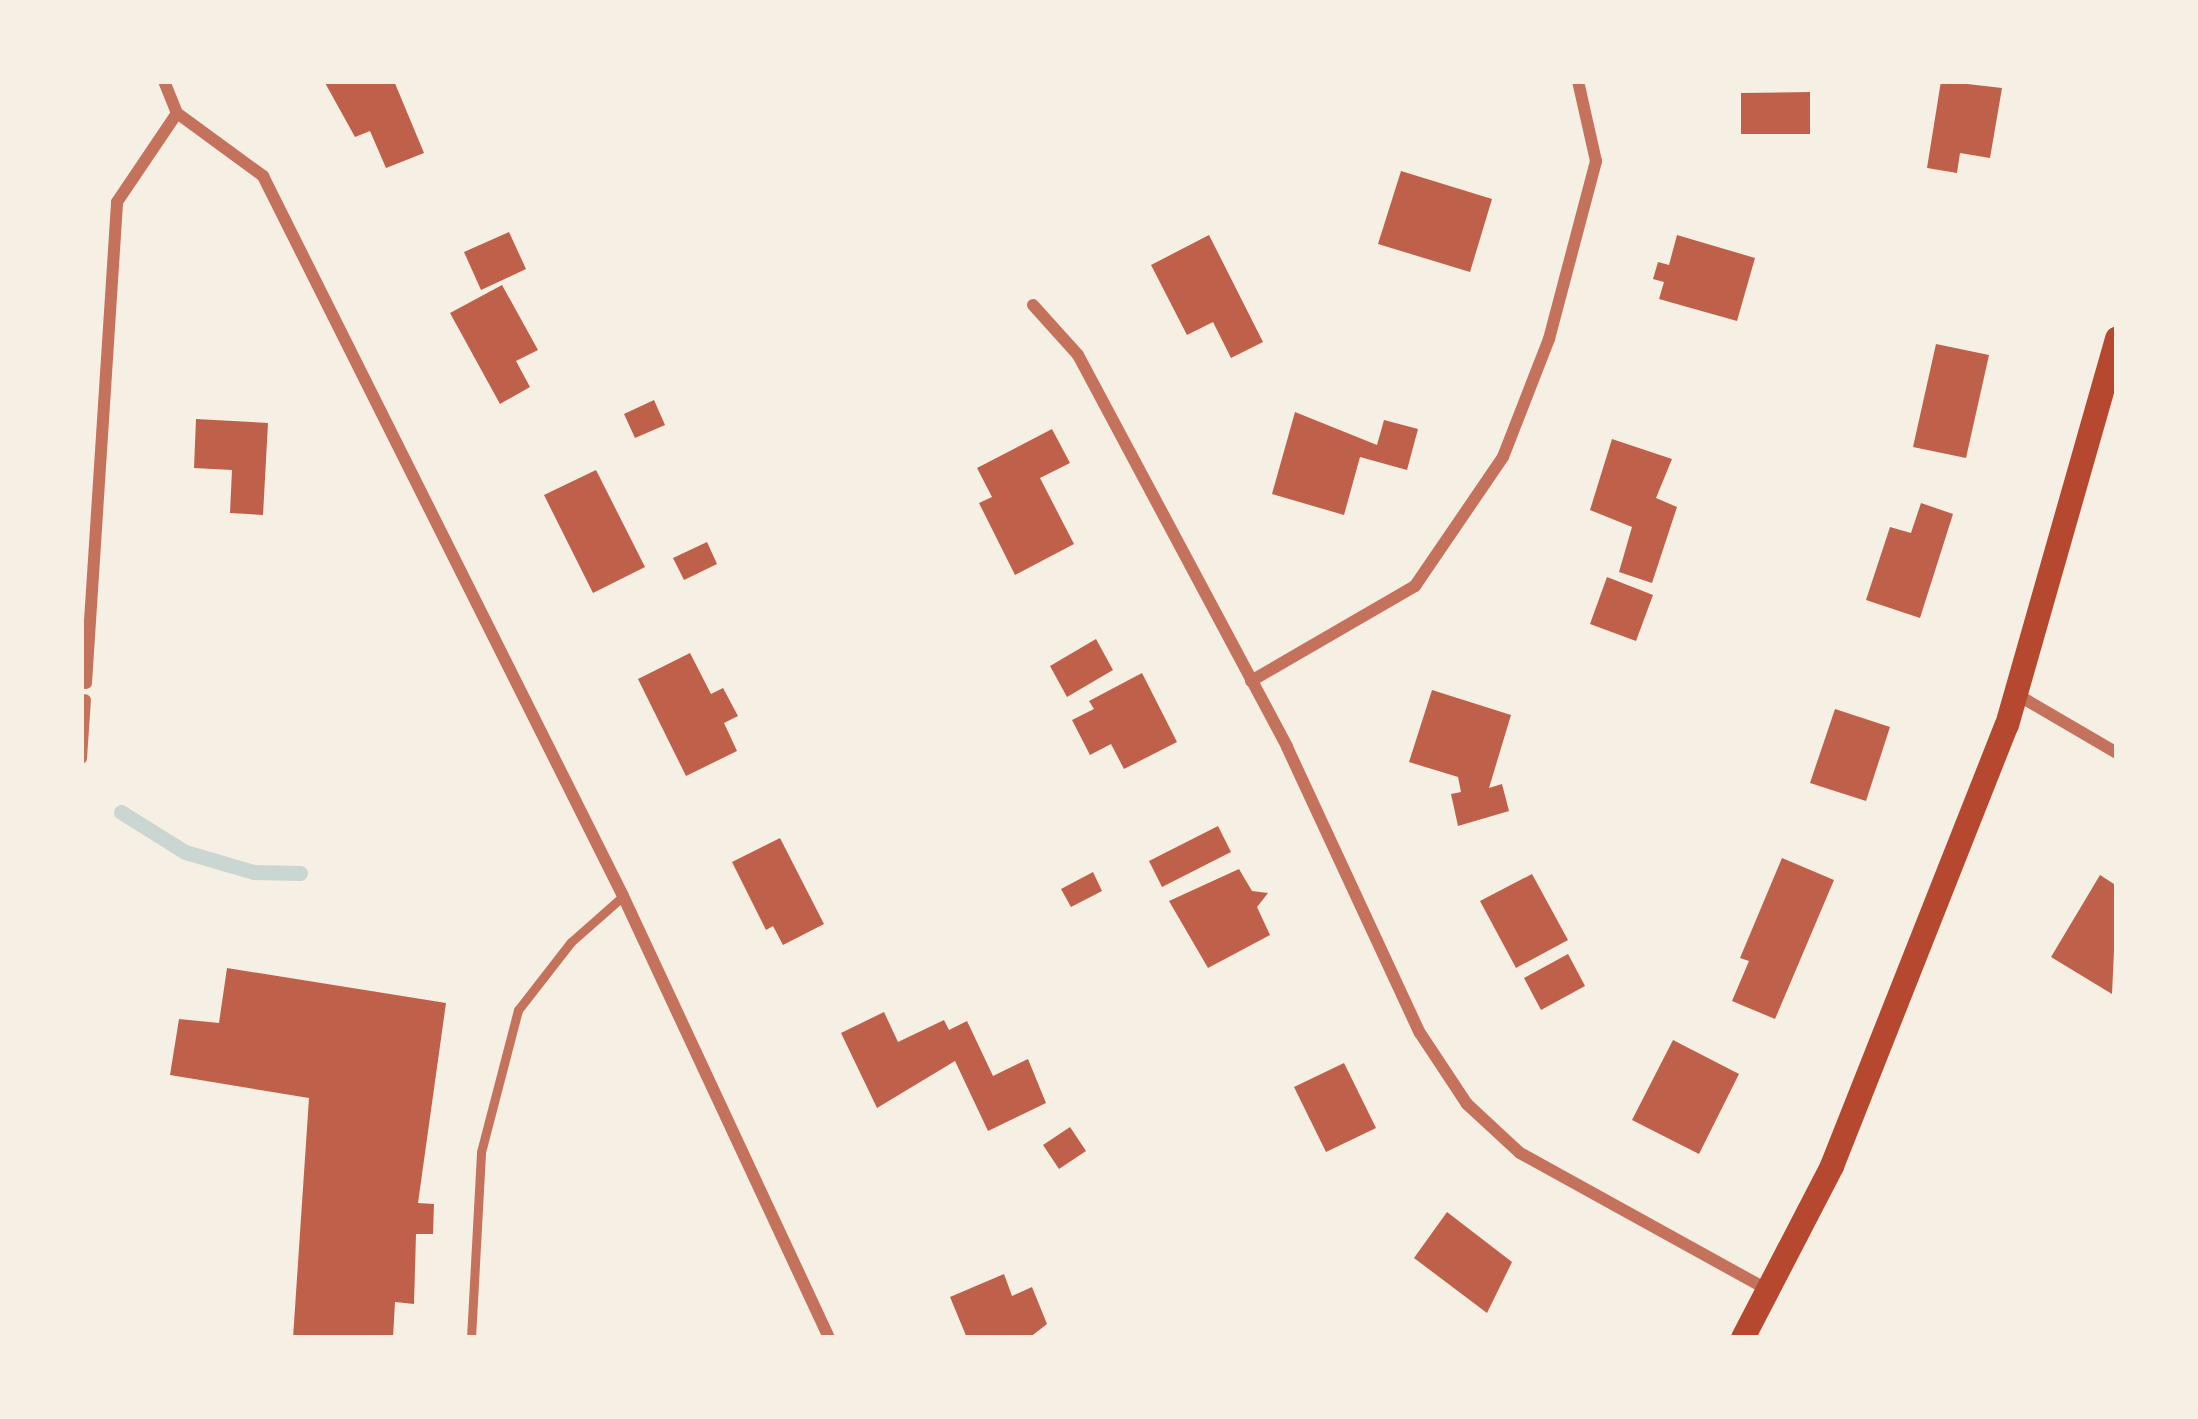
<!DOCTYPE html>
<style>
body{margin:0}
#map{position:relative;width:2198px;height:1419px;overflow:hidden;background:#f6efe4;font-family:"Public Sans",sans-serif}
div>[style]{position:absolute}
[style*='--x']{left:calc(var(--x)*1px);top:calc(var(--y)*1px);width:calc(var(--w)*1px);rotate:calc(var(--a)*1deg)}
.stream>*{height:15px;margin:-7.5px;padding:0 7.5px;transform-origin:7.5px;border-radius:7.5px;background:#c9d6d2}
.building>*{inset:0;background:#bf614a}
.service>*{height:9px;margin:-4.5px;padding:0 4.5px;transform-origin:4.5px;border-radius:4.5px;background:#c5725c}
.minor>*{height:12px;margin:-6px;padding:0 6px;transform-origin:6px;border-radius:6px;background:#c5725c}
.secondary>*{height:24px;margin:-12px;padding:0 12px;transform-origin:12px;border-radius:12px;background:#b5482f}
span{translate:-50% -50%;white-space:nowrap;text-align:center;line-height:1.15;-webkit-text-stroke:9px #f6efe4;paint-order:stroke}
.frame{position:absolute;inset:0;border:84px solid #f6efe4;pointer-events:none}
</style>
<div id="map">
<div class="stream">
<div style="--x:121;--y:812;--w:75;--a:32"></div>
<div style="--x:185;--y:852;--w:72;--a:16.2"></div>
<div style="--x:254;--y:872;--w:46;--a:1.2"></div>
</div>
<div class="building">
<div style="clip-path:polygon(324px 81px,394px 81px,424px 153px,386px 168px,370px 131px,355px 137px)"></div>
<div style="clip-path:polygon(1941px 81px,2002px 88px,1990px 158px,1960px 153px,1957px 173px,1927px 168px)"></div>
<div style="clip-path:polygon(1810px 92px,1810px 134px,1741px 134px,1741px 93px)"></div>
<div style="clip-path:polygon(1401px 171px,1492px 199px,1470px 272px,1378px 244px)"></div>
<div style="clip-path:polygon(509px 232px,526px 269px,481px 290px,464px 252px)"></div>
<div style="clip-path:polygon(1209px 235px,1263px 342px,1231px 358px,1213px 322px,1187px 335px,1151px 265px)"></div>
<div style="clip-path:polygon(1677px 235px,1755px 258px,1737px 321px,1659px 299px,1664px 282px,1653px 279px,1658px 262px,1669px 265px)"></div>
<div style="clip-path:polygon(502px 285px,538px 350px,516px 361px,530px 387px,500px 404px,450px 313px)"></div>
<div style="clip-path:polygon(1936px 344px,1989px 355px,1966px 458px,1913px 447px)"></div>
<div style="clip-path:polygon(654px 400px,665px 425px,635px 438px,624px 414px)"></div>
<div style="clip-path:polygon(1295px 412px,1377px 445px,1384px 420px,1418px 429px,1407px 470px,1360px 457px,1344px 515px,1272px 494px)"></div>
<div style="clip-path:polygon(196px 419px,268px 423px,263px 515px,230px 513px,232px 470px,194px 468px)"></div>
<div style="clip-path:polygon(1052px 429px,1070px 463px,1040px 478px,1074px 544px,1015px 575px,979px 503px,992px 497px,977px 468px)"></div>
<div style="clip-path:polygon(1612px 439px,1672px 459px,1656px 498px,1677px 507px,1652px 583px,1619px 572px,1632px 527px,1590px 510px)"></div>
<div style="clip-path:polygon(596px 470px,645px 567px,593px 593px,544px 495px)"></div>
<div style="clip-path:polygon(1921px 503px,1953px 514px,1920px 618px,1866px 600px,1890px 527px,1911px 533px)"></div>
<div style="clip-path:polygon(707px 542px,717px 564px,684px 580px,673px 558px)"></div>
<div style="clip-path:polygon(1607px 577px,1653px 595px,1636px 641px,1590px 624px)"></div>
<div style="clip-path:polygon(1096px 639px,1113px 670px,1067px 697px,1050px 666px)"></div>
<div style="clip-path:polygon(690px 653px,711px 694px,723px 688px,738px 716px,724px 723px,737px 751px,686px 776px,638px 679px)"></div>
<div style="clip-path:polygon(1142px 673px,1177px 742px,1124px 769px,1111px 744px,1090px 755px,1072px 720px,1094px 709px,1089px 701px)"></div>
<div style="clip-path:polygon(1432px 690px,1511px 715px,1489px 788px,1502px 784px,1509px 811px,1458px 826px,1451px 794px,1461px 792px,1458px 777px,1409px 762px)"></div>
<div style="clip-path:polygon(1835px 709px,1890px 727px,1866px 801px,1810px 783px)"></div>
<div style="clip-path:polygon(1218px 826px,1231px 852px,1162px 887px,1149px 861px)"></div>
<div style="clip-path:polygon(780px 838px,824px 924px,783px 945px,773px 926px,766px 930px,732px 862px)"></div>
<div style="clip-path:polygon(1782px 858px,1834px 880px,1775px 1019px,1732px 1001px,1749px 961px,1740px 958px)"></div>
<div style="clip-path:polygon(1239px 869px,1252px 891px,1268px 893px,1257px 907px,1270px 935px,1208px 968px,1169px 901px)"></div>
<div style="clip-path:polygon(1093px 872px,1102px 891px,1071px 907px,1061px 889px)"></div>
<div style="clip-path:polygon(1532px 874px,1568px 940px,1516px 968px,1480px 901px)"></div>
<div style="clip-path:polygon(2100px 875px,2117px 886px,2112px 994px,2051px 957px)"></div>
<div style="clip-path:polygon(1568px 954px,1585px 986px,1541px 1010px,1524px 978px)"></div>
<div style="clip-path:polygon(227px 968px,446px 1003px,418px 1203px,434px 1204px,433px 1234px,416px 1234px,414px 1304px,395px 1302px,393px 1338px,293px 1338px,309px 1098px,170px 1075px,179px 1019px,219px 1023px)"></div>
<div style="clip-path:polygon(884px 1012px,898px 1042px,944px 1020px,949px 1030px,967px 1021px,993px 1076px,1028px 1059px,1046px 1103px,988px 1131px,955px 1061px,877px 1108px,841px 1033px)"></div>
<div style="clip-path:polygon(1673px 1040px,1739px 1074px,1699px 1154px,1632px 1120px)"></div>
<div style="clip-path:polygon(1344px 1063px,1376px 1128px,1326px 1152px,1294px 1087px)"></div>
<div style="clip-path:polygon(1070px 1127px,1086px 1151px,1059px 1169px,1043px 1145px)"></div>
<div style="clip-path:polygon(1447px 1212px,1512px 1262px,1487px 1313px,1414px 1258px)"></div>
<div style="clip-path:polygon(1004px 1274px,1012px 1296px,1032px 1287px,1047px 1324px,1029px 1338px,967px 1338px,950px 1297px)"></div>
</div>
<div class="service">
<div style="--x:471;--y:1338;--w:186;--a:-86.9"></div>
<div style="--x:481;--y:1152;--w:147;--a:-75.4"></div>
<div style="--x:518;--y:1010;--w:86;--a:-52.1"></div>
<div style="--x:571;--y:942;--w:69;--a:-41.5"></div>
</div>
<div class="minor">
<div style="--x:164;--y:81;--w:35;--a:68"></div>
<div style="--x:177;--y:113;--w:107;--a:36.2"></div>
<div style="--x:263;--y:176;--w:805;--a:63.43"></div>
<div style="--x:623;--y:896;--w:488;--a:65"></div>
<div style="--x:1033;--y:305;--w:67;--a:48"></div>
<div style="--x:1078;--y:355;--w:444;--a:61.9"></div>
<div style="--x:1287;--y:747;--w:315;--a:65.1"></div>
<div style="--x:1420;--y:1033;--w:85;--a:56.5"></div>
<div style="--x:1467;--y:1104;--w:72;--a:42.8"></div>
<div style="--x:1520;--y:1153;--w:283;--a:28.9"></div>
<div style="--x:1251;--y:681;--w:190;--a:-30.1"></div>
<div style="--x:1415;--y:586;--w:156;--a:-55.7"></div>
<div style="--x:1503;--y:457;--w:127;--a:-68.7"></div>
<div style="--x:1549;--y:339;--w:184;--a:-75.2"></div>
<div style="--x:1596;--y:161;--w:82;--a:-102.7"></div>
<div style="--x:86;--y:683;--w:482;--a:-86.3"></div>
<div style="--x:117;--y:202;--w:107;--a:-56"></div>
<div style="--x:2016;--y:694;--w:117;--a:30.3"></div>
<div style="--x:81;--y:758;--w:58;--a:-86.1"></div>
</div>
<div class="secondary">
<div style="--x:1743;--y:1338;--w:194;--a:-62.6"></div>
<div style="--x:1832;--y:1166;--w:474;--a:-68.4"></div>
<div style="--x:2007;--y:725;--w:402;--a:-74.1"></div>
</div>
<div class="frame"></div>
</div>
